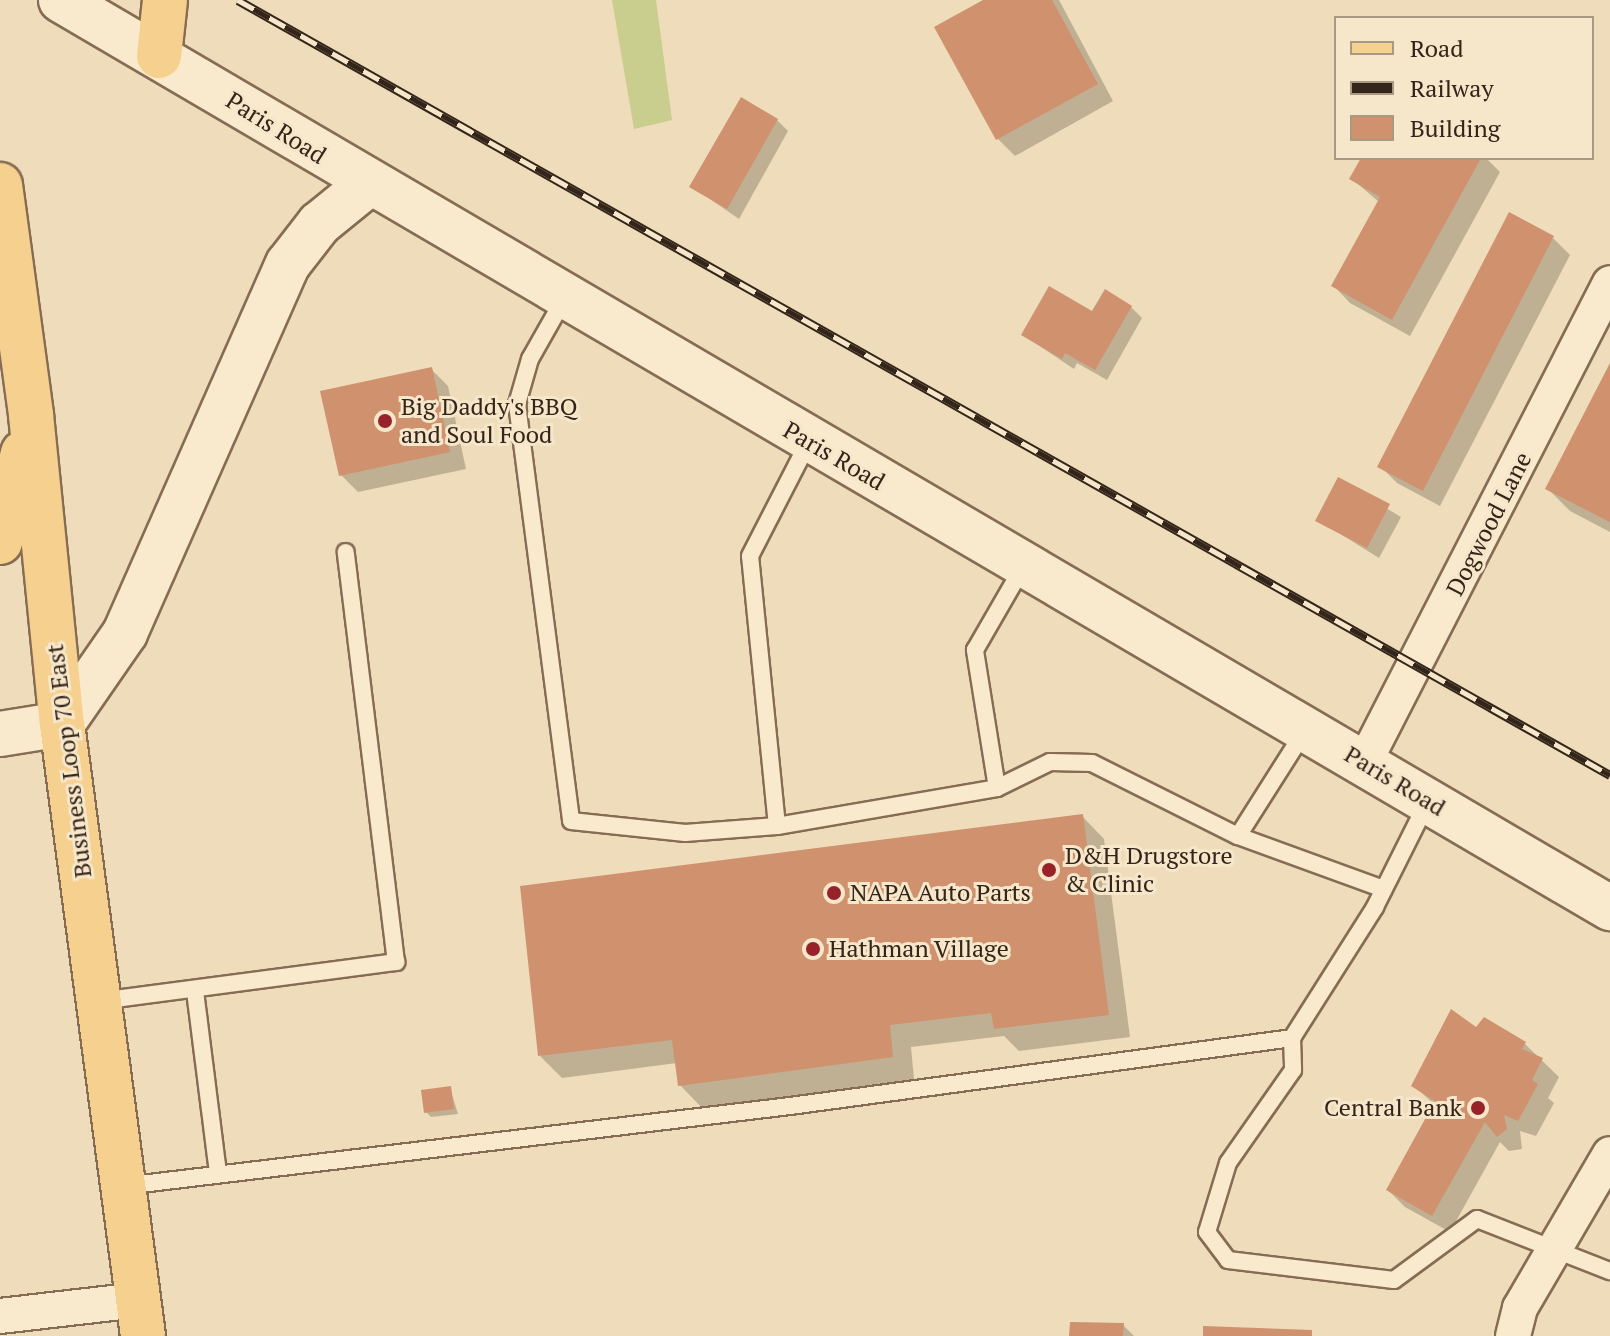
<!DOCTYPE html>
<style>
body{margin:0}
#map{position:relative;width:1610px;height:1336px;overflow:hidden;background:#efdcba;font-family:"PT Serif",serif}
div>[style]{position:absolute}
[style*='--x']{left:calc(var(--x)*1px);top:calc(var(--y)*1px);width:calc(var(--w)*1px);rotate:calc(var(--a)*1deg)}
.green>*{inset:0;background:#c9cd8e}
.shadow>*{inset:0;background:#0003}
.building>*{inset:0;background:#cf916e}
.roads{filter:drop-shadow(2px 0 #866c54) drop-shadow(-2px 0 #866c54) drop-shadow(0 2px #866c54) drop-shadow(0 -2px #866c54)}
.service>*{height:16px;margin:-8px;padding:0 8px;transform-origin:8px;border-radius:8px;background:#faeacd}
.minor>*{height:34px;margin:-17px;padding:0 17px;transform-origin:17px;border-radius:17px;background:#faeacd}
.secondary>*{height:44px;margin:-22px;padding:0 22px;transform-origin:22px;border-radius:22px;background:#faeacd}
.primary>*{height:44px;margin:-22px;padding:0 22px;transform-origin:22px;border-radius:22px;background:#f6d08e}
.rail>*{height:9px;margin-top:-4.5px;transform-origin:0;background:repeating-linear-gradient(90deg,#f6e7ca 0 18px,#34251a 0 36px);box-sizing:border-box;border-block:2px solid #34251a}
.dots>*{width:22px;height:22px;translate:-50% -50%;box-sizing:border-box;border:4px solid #f6e7ca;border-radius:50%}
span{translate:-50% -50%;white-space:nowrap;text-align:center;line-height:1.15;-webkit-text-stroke:6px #f6e7ca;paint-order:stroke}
.street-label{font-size:24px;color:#34251a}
.poi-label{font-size:24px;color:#34251a}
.left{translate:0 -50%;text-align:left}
.right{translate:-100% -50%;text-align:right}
.legend{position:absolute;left:1334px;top:16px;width:260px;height:144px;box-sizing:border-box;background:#f6e7ca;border:2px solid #a89984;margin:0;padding:10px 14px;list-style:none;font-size:24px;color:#34251a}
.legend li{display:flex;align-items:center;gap:16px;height:40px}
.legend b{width:40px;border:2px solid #a89984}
</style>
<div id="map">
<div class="green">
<div style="clip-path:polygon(612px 0,656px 0,672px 120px,634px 129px)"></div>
</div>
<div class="shadow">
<div style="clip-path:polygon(987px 0,1059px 0,1113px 101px,1015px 156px,998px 139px)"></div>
<div style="clip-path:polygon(777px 120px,788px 131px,739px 219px,691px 186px)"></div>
<div style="clip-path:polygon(1363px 158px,1486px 158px,1500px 172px,1410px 336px,1350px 303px,1333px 285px,1379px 202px,1352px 179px)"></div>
<div style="clip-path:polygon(1553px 238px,1570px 255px,1440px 506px,1397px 483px,1380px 466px)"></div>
<div style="clip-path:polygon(1131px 307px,1142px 318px,1107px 380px,1077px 363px,1074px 369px,1023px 335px)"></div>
<div style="clip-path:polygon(1610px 367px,1610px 532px,1570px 511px,1548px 489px)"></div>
<div style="clip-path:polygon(431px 369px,448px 386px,466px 469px,358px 492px,341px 475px)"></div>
<div style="clip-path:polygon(1339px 480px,1401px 517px,1379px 558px,1318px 520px)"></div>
<div style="clip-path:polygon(1082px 816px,1104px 839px,1130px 1037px,1019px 1051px,1004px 1036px,911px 1047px,914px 1079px,702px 1108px,680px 1085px,677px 1063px,562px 1078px,540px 1056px)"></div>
<div style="clip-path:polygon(1476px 1030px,1525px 1044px,1559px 1077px,1548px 1098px,1554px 1103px,1536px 1136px,1520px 1131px,1522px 1149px,1509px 1151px,1500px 1142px,1450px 1232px,1405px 1207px,1388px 1190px,1435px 1105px,1413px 1085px)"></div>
<div style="clip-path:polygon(450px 1088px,458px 1114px,431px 1117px,426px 1112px)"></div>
<div style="clip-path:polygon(1123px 1325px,1134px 1336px,1071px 1336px)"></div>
</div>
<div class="building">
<div style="clip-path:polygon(983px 0,1052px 0,1098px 84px,996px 140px,934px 27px)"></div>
<div style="clip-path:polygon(741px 97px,778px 119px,727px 209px,689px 187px)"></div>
<div style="clip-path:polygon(1361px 158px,1481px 158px,1392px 320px,1331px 286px,1380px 197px,1349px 179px)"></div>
<div style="clip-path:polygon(1509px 212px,1554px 236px,1423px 491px,1377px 467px)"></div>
<div style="clip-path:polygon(1049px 286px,1092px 311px,1105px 289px,1132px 306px,1095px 370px,1065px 353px,1062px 359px,1021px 335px)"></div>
<div style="clip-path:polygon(1610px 363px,1610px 522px,1545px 489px)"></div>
<div style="clip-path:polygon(432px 367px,450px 452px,339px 476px,320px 391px)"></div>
<div style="clip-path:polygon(1338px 477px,1390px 504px,1367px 548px,1315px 521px)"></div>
<div style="clip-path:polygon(1083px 814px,1109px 1015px,994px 1029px,991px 1013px,890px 1025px,893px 1057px,678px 1086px,672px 1040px,538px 1056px,520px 886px)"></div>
<div style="clip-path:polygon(1451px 1009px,1476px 1027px,1484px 1017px,1526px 1042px,1522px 1049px,1543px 1058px,1532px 1080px,1538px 1084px,1518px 1121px,1504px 1115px,1507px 1129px,1497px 1137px,1485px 1122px,1432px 1216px,1386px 1190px,1435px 1101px,1411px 1086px)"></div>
<div style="clip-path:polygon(451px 1086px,454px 1109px,424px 1113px,421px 1090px)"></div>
<div style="clip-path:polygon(1070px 1322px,1124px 1323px,1123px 1336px,1069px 1336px)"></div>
<div style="clip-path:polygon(1203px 1326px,1312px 1330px,1312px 1336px,1203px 1336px)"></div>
</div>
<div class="roads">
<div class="service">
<div style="--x:564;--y:299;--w:69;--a:119.5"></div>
<div style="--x:530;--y:359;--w:47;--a:106.1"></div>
<div style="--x:517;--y:404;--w:420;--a:82.6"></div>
<div style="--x:571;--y:821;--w:115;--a:6"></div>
<div style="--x:685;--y:833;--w:92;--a:-4.4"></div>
<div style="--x:777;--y:826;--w:223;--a:-9.8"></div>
<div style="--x:997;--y:788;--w:59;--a:-26.1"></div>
<div style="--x:1050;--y:762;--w:42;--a:1.4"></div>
<div style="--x:1092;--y:763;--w:163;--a:26.6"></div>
<div style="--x:1238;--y:836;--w:123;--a:-57.6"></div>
<div style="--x:997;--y:788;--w:140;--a:-99.1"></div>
<div style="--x:975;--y:650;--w:96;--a:-60"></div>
<div style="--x:777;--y:826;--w:271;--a:-95.7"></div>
<div style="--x:750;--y:556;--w:129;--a:-62.8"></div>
<div style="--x:1238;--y:836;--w:155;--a:20"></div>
<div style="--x:195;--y:991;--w:184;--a:82.8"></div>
<div style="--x:100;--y:1001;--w:299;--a:-7.5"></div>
<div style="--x:396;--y:962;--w:413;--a:-97"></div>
<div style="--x:1292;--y:1038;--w:32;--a:88"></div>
<div style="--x:1293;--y:1070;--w:113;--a:125"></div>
<div style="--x:1228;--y:1163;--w:72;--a:106.9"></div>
<div style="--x:1207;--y:1232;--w:35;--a:53"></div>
<div style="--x:1228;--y:1260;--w:167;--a:6.9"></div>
<div style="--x:1394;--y:1280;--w:103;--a:-36.3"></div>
<div style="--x:1477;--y:1219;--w:143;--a:21.4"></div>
<div style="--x:124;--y:1186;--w:671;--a:-6.85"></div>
<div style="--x:790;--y:1106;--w:507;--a:-7.71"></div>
<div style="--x:1292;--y:1038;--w:155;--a:-57.6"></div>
<div style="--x:1375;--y:907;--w:116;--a:-63.4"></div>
</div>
<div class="minor">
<div style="--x:1364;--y:763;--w:539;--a:-62.86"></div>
<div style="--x:0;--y:1316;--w:139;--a:-6.6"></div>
<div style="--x:1513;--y:1336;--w:29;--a:-76"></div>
<div style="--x:1520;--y:1308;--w:178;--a:-59.7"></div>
</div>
<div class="secondary">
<div style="--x:61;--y:0;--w:1796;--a:30.38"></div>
<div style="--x:0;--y:734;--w:63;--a:-9.2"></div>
<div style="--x:62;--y:724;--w:111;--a:-55.3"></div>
<div style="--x:125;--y:633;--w:403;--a:-66.2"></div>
<div style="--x:288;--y:264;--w:51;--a:-52.2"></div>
<div style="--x:319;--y:224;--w:63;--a:-39.2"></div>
</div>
<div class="primary">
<div style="--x:159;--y:56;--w:56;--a:-83.9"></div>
<div style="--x:0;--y:185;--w:232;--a:82.3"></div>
<div style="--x:31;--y:415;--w:311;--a:84.3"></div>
<div style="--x:62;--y:724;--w:617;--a:82.46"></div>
<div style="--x:0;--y:542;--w:92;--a:-75.5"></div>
</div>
</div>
<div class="rail">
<div style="--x:238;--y:0;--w:1576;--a:29.46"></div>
</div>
<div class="dots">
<div style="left:385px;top:421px;background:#972229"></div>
<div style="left:1049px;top:870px;background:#972229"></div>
<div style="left:834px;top:893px;background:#972229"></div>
<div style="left:813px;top:949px;background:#972229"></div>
<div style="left:1478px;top:1108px;background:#972229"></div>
</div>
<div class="street-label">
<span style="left:276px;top:128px;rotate:32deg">Paris Road</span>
<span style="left:834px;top:456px;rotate:30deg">Paris Road</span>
<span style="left:1489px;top:524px;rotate:-63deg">Dogwood Lane</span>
<span style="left:69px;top:761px;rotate:-97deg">Business Loop 70 East</span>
<span style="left:1395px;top:781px;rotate:31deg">Paris Road</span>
</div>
<div class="poi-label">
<span class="left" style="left:401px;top:421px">Big Daddy's BBQ<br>and Soul Food</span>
<span class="left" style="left:1065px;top:870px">D&amp;H Drugstore<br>&amp; Clinic</span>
<span class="left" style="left:850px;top:893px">NAPA Auto Parts</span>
<span class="left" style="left:829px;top:949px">Hathman Village</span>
<span class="right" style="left:1462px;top:1108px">Central Bank</span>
</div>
<ul class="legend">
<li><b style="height:10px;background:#f6d08e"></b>Road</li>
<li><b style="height:10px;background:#34251a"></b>Railway</li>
<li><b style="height:22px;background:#cf916e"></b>Building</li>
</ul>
</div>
